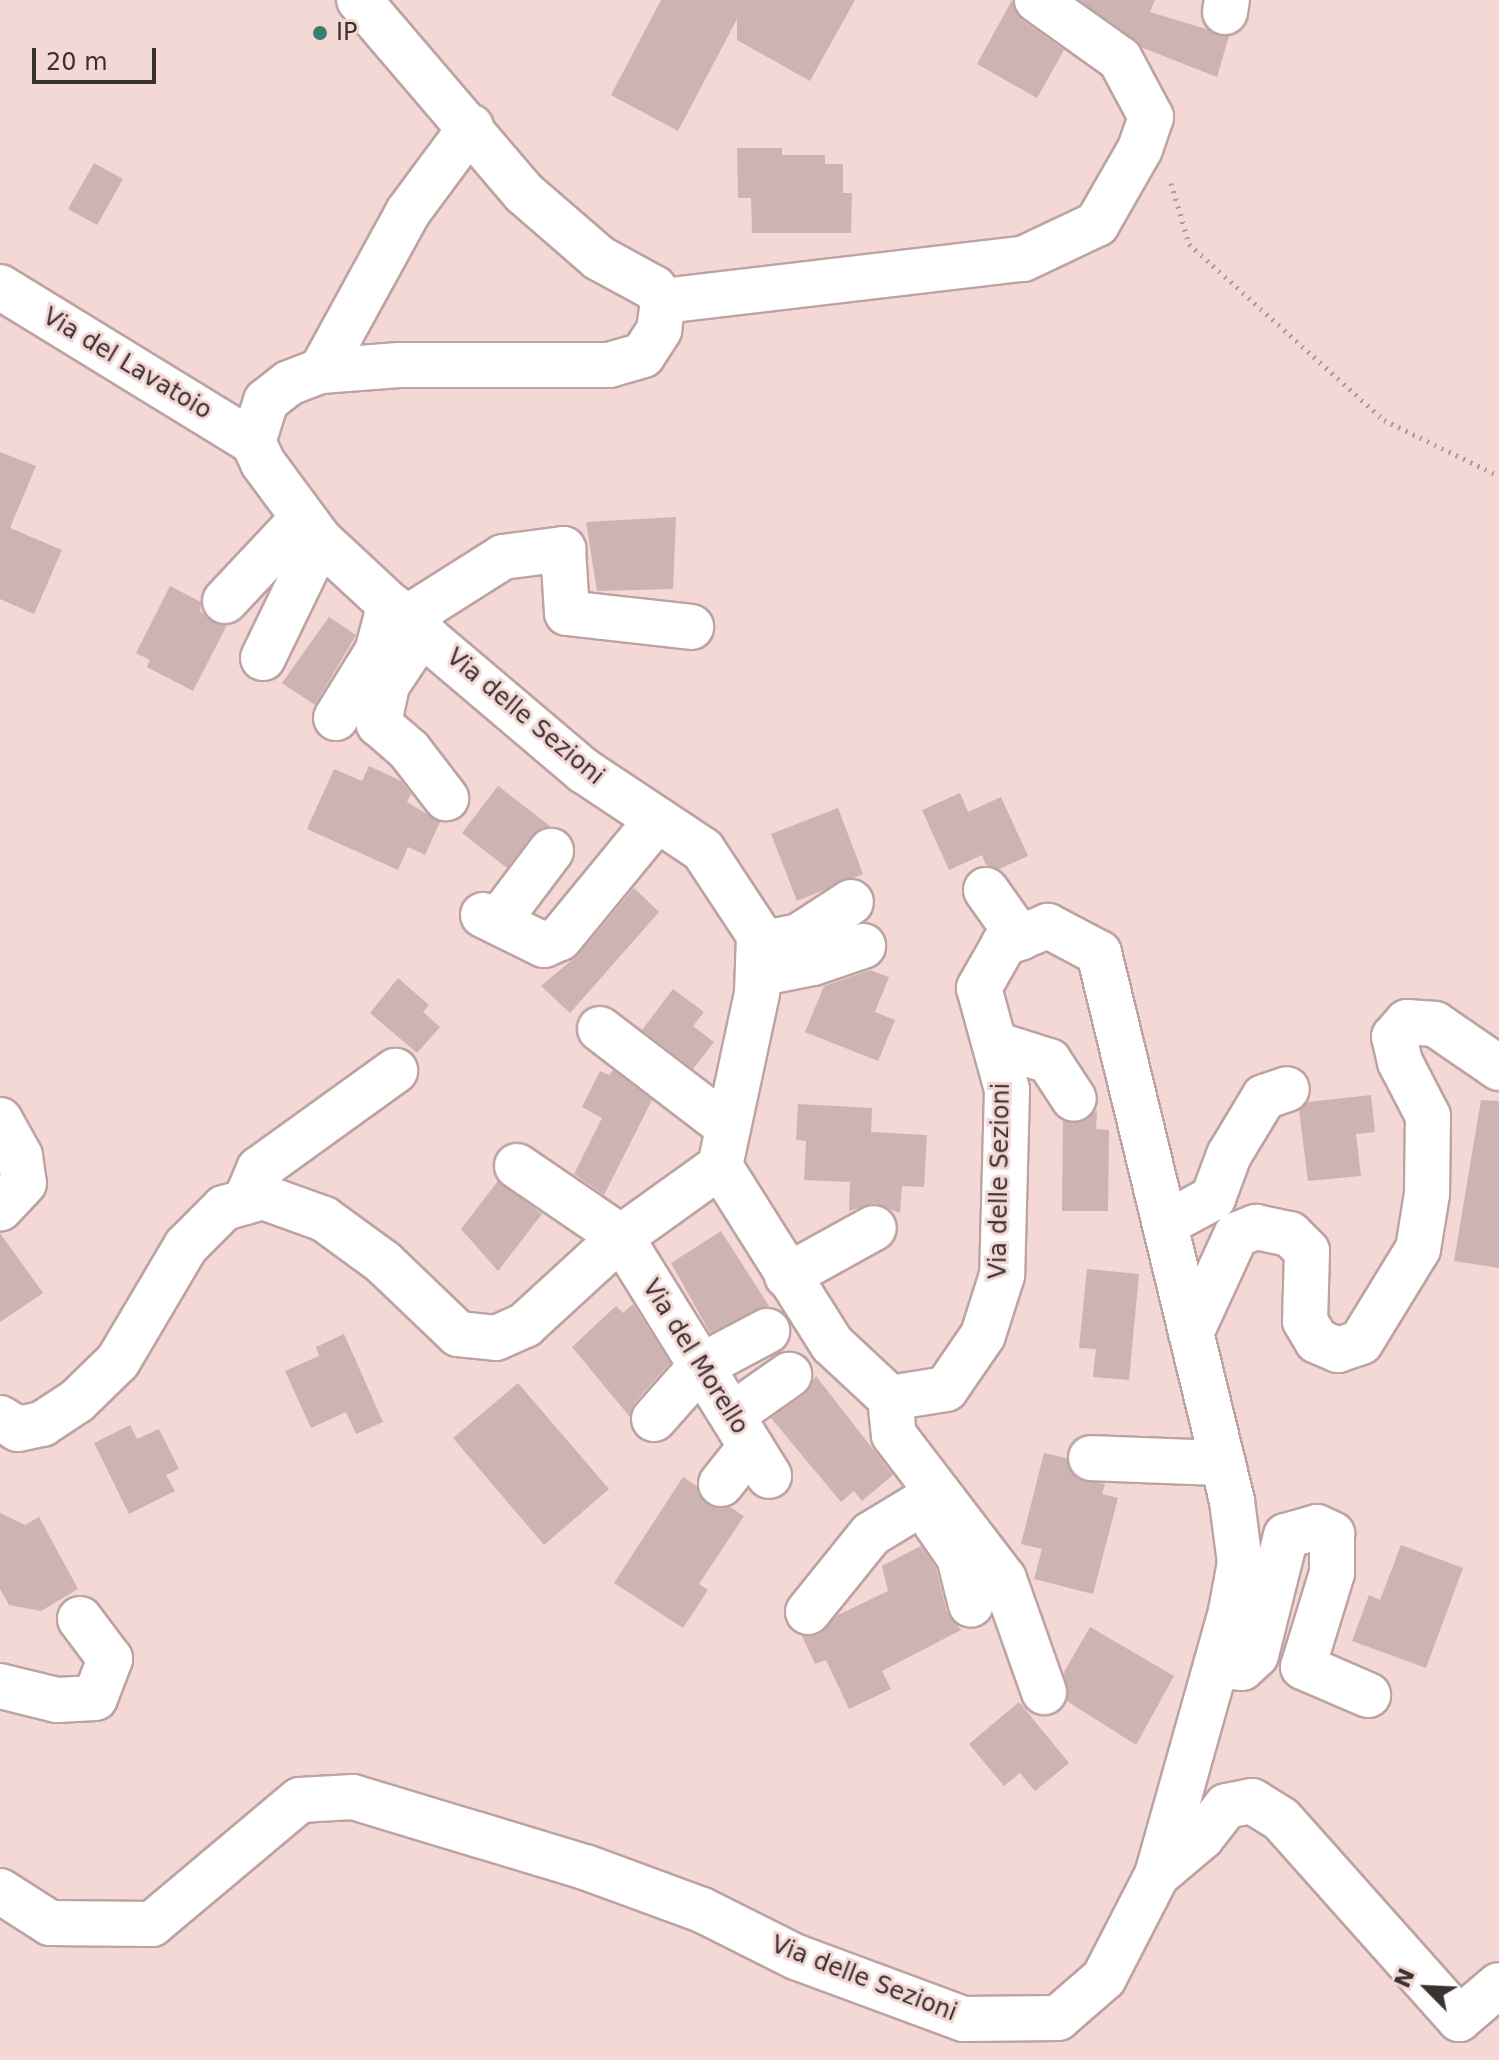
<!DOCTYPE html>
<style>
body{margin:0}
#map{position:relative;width:1499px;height:2060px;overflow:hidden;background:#f3d8d6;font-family:"DejaVu Sans",sans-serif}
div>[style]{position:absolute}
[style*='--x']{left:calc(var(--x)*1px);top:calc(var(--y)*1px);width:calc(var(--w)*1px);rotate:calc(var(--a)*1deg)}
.building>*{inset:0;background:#cdb3b1}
.path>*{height:5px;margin-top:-2.5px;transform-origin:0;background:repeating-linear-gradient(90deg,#b09b9a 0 2px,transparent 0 8px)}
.roads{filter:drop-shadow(2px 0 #bda3a2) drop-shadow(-2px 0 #bda3a2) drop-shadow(0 2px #bda3a2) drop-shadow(0 -2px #bda3a2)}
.minor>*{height:44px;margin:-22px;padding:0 22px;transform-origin:22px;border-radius:22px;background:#fff}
.dots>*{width:22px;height:22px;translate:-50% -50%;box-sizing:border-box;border:4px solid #f3d8d6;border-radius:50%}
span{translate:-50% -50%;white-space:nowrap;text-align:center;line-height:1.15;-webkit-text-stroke:6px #f3d8d6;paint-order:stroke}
.poi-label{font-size:24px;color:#3c3131}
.left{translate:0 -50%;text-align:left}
.street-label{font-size:24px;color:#3c3131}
.north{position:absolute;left:1387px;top:1948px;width:80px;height:80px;-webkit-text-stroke:6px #f3d8d6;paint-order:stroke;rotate:294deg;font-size:22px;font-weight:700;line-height:32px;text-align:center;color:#3c3131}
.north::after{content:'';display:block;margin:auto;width:28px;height:36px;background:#3c3131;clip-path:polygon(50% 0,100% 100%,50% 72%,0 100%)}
.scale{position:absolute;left:32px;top:48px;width:124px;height:36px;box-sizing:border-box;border:4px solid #3c3131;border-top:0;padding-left:10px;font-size:24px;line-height:28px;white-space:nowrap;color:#3c3131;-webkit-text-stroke:6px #f3d8d6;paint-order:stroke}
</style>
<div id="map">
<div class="building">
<div style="clip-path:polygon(661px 0,855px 0,810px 81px,737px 40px,737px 19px,678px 131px,611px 95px)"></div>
<div style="clip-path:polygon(1012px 0,1022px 20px,1064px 50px,1037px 98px,977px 64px)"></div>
<div style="clip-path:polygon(1080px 0,1155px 0,1150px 12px,1229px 36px,1217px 77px,1143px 48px)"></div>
<div style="clip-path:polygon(737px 148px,782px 148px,782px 155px,825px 155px,825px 164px,843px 164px,843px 193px,852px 193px,851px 233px,752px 233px,751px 198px,738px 198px)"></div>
<div style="clip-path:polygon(94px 163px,123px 179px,97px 225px,68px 209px)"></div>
<div style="clip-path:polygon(0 452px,36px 466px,10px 528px,62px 550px,34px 614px,0 599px)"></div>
<div style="clip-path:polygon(676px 517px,673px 589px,597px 591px,586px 522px)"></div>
<div style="clip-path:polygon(170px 586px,201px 602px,200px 611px,209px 620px,227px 625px,193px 691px,147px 667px,150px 660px,136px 653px)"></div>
<div style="clip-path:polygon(329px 617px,356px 635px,315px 705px,282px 683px)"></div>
<div style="clip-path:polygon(369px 766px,401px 781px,411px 794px,407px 802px,440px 822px,425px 855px,408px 847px,398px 870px,307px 829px,334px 769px,362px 781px)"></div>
<div style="clip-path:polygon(498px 786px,550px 826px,532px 835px,507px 868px,462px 833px)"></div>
<div style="clip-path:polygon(960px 793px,968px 812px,1001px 797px,1028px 856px,999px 869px,986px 865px,982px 855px,949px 870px,922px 810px)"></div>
<div style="clip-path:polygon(838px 808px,863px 874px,797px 901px,771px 834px)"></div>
<div style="clip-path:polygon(634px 888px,659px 912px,570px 1013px,541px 986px,579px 954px)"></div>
<div style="clip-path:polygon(870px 970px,889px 977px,875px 1012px,895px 1020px,878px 1061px,805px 1032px,824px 986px)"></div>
<div style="clip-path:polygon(398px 978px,429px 1005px,423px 1012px,440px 1027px,417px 1053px,370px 1013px)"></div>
<div style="clip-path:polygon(673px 989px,704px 1012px,693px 1026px,714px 1042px,693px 1069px,642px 1030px)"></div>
<div style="clip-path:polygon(613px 1070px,652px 1100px,604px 1195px,574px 1174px,602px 1118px,582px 1107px,600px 1071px,609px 1075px)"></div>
<div style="clip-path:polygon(1371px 1095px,1375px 1132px,1356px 1134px,1361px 1176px,1308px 1181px,1299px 1110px,1308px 1102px)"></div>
<div style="clip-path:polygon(1481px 1100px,1499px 1101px,1499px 1268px,1454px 1261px)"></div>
<div style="clip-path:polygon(798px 1104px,872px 1108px,871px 1132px,927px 1135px,924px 1187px,902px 1186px,900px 1213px,875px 1203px,849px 1211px,850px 1182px,804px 1180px,806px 1141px,796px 1140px)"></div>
<div style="clip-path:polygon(1097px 1110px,1096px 1129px,1109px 1130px,1108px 1211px,1062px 1211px,1063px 1121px,1087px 1120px)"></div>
<div style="clip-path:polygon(498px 1181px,542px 1214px,498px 1271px,461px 1229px)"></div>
<div style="clip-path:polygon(721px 1231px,769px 1306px,710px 1333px,671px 1263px)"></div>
<div style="clip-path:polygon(0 1233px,43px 1293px,0 1322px)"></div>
<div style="clip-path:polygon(1087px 1269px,1139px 1274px,1129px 1380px,1093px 1377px,1096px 1349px,1079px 1348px)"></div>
<div style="clip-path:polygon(633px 1304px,670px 1363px,635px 1402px,630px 1417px,572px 1347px,616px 1306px,623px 1313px)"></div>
<div style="clip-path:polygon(344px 1334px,383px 1422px,356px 1434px,346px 1412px,311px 1428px,285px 1371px,319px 1356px,316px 1347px)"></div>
<div style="clip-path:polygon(816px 1376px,893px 1475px,862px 1501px,854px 1491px,841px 1502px,771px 1418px,804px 1395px)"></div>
<div style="clip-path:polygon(518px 1383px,609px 1489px,544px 1545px,453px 1438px)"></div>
<div style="clip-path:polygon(130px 1425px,137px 1439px,159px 1429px,179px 1469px,166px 1475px,175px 1491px,129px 1514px,94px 1443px)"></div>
<div style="clip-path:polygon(1044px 1453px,1066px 1458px,1077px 1479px,1105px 1484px,1102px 1494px,1118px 1498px,1093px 1594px,1034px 1579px,1042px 1549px,1021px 1544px)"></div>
<div style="clip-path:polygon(683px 1477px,697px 1486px,706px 1504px,730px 1507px,744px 1516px,699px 1584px,708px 1590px,683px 1628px,614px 1583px)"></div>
<div style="clip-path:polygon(0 1513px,25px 1525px,39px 1517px,78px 1589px,41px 1611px,9px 1605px,0 1589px)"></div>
<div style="clip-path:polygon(1401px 1545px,1463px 1568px,1426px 1668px,1352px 1641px,1369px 1595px,1380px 1600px)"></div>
<div style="clip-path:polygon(921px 1546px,936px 1568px,947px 1612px,961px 1630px,882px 1671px,891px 1689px,849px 1709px,826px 1660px,815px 1664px,802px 1636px,818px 1635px,838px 1615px,888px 1591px,882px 1566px)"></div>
<div style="clip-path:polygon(1090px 1627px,1174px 1676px,1136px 1745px,1067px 1701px,1064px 1672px)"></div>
<div style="clip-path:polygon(1019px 1702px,1069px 1763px,1035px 1791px,1020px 1773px,1004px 1786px,969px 1744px)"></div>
</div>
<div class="path">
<div style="--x:1171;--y:183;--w:64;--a:73.6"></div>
<div style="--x:1189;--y:244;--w:263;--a:42.1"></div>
<div style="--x:1384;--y:420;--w:128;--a:26"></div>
</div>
<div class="roads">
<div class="minor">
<div style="--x:1225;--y:12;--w:12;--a:-81"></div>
<div style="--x:0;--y:287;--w:297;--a:31.5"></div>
<div style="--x:663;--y:301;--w:362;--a:-6.7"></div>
<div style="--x:1023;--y:259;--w:82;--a:-25.3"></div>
<div style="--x:1097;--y:224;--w:86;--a:-60.2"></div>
<div style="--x:1140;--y:149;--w:34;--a:-71"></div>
<div style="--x:1151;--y:117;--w:66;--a:-118.1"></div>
<div style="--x:1120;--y:59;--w:102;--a:-144.6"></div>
<div style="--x:321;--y:371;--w:181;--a:-61.3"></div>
<div style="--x:408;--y:212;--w:106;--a:-53.5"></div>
<div style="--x:225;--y:601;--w:112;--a:-46.8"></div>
<div style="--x:405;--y:619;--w:116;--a:-32.3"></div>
<div style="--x:503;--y:557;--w:61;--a:-7.6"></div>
<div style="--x:563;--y:549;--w:64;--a:86.4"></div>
<div style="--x:567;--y:613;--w:125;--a:6.4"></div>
<div style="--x:423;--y:631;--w:65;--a:123.7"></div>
<div style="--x:387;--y:685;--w:40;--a:102"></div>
<div style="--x:379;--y:724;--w:40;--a:41"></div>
<div style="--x:409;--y:750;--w:61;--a:52.4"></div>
<div style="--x:263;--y:658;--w:131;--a:-64.2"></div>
<div style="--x:336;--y:718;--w:78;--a:-58.2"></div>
<div style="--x:377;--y:652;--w:35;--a:-75"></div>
<div style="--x:386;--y:618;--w:13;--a:-51"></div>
<div style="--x:986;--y:890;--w:59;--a:54.7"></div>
<div style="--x:483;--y:915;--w:68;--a:26.2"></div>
<div style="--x:544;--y:945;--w:17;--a:-24"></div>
<div style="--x:560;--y:938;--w:153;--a:-50.6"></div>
<div style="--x:498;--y:921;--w:88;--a:-52.9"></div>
<div style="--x:759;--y:944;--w:41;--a:-11.3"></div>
<div style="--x:799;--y:936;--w:62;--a:-33.2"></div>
<div style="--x:758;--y:974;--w:56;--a:-11.3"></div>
<div style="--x:813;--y:963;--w:53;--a:-18.8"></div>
<div style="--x:600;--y:1029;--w:161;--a:37.4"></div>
<div style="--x:995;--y:1044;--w:57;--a:17.5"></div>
<div style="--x:1049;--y:1061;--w:45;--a:56.7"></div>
<div style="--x:0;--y:1120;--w:41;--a:60.9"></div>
<div style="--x:20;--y:1156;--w:27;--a:82"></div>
<div style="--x:24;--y:1183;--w:35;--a:133"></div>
<div style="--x:517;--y:1166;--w:126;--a:34.3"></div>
<div style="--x:621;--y:1237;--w:281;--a:58.2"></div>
<div style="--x:245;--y:1202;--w:36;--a:-67"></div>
<div style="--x:259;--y:1169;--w:168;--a:-35.8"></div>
<div style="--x:1165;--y:1224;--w:55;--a:-28.4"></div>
<div style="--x:1213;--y:1198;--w:46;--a:-69.6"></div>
<div style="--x:1229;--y:1155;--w:68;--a:-58.9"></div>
<div style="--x:1264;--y:1097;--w:24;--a:-19"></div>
<div style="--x:787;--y:1276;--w:99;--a:-28.9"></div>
<div style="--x:1191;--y:1333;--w:108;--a:-65.3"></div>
<div style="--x:1236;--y:1235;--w:22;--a:-22"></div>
<div style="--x:1256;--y:1227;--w:35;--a:12"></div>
<div style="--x:1290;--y:1234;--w:24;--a:45"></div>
<div style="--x:1307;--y:1251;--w:70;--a:91.6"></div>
<div style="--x:1305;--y:1321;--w:23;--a:59"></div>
<div style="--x:1317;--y:1341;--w:23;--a:23"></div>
<div style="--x:1338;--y:1350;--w:24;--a:-19"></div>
<div style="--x:1361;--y:1342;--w:109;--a:-58.5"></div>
<div style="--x:1418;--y:1249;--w:56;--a:-80.7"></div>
<div style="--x:1427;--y:1194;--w:78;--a:-89.3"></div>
<div style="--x:1428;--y:1116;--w:61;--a:-117.4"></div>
<div style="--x:1400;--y:1062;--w:26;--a:-103"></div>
<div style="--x:1394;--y:1037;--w:20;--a:-49"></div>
<div style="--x:1407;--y:1022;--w:28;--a:4"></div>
<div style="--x:1435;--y:1024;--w:78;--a:34.5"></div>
<div style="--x:890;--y:1398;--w:37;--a:84"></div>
<div style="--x:894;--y:1435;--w:181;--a:52.6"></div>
<div style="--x:1004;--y:1579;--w:120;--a:70.5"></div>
<div style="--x:732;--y:1415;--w:70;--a:-35.1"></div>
<div style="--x:0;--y:1418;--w:21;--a:31"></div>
<div style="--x:18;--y:1429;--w:25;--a:-12"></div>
<div style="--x:42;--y:1424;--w:42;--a:-33.3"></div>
<div style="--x:77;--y:1401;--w:57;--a:-44.3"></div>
<div style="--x:118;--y:1361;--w:134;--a:-59.4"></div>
<div style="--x:186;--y:1246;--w:54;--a:-45"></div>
<div style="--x:224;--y:1208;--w:41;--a:-15.8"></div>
<div style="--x:263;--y:1197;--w:65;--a:19.8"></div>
<div style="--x:324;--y:1219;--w:73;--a:36.1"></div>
<div style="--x:383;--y:1262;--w:104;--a:43.8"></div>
<div style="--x:458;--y:1334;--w:38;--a:6"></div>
<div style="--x:496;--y:1338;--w:32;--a:-24"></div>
<div style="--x:525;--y:1325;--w:130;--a:-42.5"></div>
<div style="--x:621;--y:1237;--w:122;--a:-35.6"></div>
<div style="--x:654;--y:1419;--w:71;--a:-48.4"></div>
<div style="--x:701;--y:1366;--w:75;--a:-27.9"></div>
<div style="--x:1091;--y:1458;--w:132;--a:2.2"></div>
<div style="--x:721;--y:1484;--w:48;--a:-51.7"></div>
<div style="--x:936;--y:1524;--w:40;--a:55.1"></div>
<div style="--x:959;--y:1557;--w:49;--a:76"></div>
<div style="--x:808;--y:1612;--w:100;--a:-51.1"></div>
<div style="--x:871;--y:1534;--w:77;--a:-31.2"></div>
<div style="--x:1216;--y:1666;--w:26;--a:4"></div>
<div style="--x:1242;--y:1668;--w:19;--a:-43"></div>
<div style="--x:1256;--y:1655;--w:123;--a:-75.9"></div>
<div style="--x:1286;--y:1536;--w:32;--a:-16"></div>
<div style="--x:1317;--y:1527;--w:17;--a:25"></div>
<div style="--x:1332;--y:1534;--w:39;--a:90"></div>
<div style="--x:1332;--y:1573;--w:98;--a:107.1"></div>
<div style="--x:1303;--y:1667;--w:71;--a:23.3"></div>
<div style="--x:0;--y:1686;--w:59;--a:13.8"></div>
<div style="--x:57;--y:1700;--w:38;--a:-3"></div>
<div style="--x:95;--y:1698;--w:42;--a:-69"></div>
<div style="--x:110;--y:1659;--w:50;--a:-126.9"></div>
<div style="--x:1157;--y:1875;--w:59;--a:-40.2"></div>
<div style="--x:1202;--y:1837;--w:39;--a:-52"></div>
<div style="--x:1226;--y:1806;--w:26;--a:-11"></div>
<div style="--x:1252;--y:1801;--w:34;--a:32"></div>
<div style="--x:1281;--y:1819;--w:268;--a:48.3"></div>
<div style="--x:1459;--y:2019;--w:52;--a:-40.4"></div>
<div style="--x:0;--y:1891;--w:59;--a:32.6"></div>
<div style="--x:50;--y:1923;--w:102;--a:0.6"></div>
<div style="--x:152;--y:1924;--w:193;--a:-40"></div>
<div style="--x:300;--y:1800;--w:53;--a:-3.2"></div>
<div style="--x:353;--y:1797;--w:242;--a:16.8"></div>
<div style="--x:585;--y:1867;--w:125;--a:20.2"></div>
<div style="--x:702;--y:1910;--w:105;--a:26.6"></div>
<div style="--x:796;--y:1957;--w:179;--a:20.3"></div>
<div style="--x:964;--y:2019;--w:94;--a:-0.6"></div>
<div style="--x:1058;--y:2018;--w:61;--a:-41"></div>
<div style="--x:1104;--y:1978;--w:116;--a:-62.8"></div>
<div style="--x:1157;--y:1875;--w:274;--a:-74.3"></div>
<div style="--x:1231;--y:1611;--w:49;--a:-79.4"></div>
<div style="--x:1240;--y:1563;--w:63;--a:-97.4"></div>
<div style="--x:1232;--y:1501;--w:564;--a:-103.64"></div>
<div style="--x:1099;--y:953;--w:58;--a:-152.1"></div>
<div style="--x:1048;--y:926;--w:48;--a:157.8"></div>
<div style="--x:1004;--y:944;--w:51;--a:119.6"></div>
<div style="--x:979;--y:988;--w:106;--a:74.6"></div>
<div style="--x:1007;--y:1090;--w:185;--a:91.5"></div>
<div style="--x:1002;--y:1275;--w:63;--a:107.6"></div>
<div style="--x:983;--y:1335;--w:65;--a:124.4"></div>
<div style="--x:946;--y:1389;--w:57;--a:170.9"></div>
<div style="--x:890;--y:1398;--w:79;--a:-137"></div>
<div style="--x:832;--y:1344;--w:210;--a:-122.2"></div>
<div style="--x:720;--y:1166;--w:177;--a:-77.9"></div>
<div style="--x:757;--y:993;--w:58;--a:-88"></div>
<div style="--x:759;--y:935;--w:102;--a:-123.4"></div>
<div style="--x:703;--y:850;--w:143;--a:-146.4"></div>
<div style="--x:584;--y:771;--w:235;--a:-139.7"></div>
<div style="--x:405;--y:619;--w:116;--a:-137.1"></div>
<div style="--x:320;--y:540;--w:96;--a:-126.5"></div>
<div style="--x:263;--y:463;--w:23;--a:-115"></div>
<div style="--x:253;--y:442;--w:43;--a:-72.4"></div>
<div style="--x:266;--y:401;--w:29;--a:-38"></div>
<div style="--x:289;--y:383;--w:34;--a:-21"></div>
<div style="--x:321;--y:371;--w:78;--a:-4.4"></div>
<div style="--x:399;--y:365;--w:210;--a:0"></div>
<div style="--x:609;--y:365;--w:35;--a:-16"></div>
<div style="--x:643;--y:355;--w:30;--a:-57"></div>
<div style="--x:659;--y:330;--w:29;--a:-82"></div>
<div style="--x:663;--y:301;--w:16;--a:-125"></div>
<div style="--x:654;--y:288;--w:63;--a:-151.4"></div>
<div style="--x:599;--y:258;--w:99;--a:-139.1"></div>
<div style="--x:524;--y:193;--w:254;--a:-130.5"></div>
</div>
</div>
<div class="dots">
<div style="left:320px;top:33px;background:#3c7d6d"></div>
</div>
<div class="poi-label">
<span class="left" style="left:336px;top:33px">IP</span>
</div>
<div class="street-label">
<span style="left:127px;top:364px;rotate:31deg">Via del Lavatoio</span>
<span style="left:525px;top:717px;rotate:40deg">Via delle Sezioni</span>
<span style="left:1000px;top:1181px;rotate:-89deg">Via delle Sezioni</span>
<span style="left:695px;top:1357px;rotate:58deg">Via del Morello</span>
<span style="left:864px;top:1979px;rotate:21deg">Via delle Sezioni</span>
</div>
<div class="north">N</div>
<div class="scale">20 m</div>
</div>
